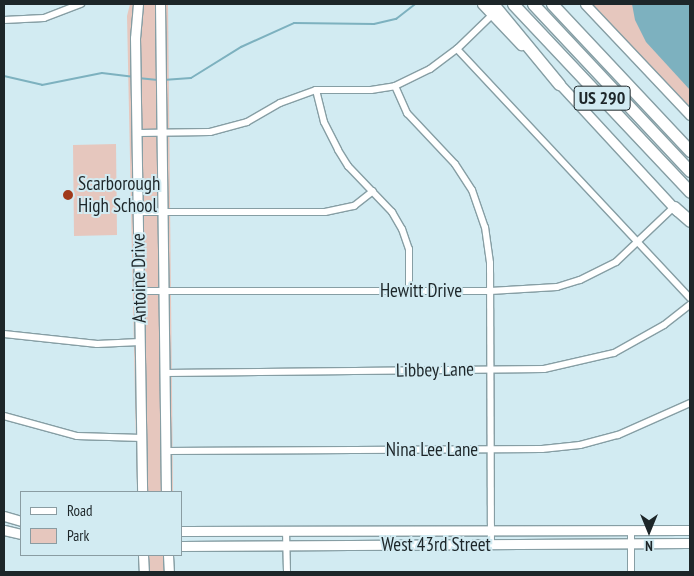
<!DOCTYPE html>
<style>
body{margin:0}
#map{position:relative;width:694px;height:576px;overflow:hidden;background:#d2ebf2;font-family:"PT Sans Narrow",sans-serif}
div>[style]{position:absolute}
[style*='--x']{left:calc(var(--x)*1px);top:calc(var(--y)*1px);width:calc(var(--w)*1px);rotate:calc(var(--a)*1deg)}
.green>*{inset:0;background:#e6c7be}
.water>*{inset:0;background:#7db1bf}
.stream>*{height:2px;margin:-1px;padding:0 1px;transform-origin:1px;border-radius:1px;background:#7db1bf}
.roads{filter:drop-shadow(1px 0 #869ea4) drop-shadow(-1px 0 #869ea4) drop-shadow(0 1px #869ea4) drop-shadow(0 -1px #869ea4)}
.minor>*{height:6px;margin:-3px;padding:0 3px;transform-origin:3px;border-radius:3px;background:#fff}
.secondary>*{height:9px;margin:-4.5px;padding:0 4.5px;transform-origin:4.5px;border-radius:4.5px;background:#fff}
.motorway>*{height:11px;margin:-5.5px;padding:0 5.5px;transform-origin:5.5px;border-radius:5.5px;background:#fff}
.dots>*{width:14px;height:14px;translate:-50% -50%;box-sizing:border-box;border:2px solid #d2ebf2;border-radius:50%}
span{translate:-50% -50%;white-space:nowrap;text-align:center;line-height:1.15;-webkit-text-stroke:4px #d2ebf2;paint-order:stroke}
.shield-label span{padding:1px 4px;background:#d2ebf2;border:1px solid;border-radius:4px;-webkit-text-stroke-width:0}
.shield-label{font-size:18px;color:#1d2629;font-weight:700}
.poi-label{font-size:19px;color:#1d2629}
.left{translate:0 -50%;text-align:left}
.street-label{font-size:19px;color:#1d2629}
.frame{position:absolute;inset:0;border:5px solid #1d2629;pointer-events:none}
.legend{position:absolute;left:20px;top:491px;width:162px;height:65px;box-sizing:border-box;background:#d2ebf2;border:1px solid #8a9ca2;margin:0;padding:6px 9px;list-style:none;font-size:15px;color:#1d2629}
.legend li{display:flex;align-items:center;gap:10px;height:25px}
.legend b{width:25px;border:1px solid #8a9ca2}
.north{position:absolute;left:624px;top:506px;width:50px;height:50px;-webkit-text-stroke:4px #d2ebf2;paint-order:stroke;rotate:180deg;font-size:14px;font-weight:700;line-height:20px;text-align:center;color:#1d2629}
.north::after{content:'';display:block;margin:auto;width:18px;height:22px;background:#1d2629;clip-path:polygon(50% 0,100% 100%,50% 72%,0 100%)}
</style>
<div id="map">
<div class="green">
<div style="clip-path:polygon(130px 4px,168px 4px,173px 492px,137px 492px,127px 16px)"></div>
<div style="clip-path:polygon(592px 4px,690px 4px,690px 109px)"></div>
<div style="clip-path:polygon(116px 144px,117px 235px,74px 236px,73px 145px)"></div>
<div style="clip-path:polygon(139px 555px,173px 555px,174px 572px,139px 572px)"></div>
</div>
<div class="water">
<div style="clip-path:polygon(632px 4px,690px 4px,690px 90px,646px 42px,635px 20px)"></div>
</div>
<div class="stream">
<div style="--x:4;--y:76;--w:39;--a:13"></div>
<div style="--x:42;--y:85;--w:61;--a:-11.3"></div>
<div style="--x:102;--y:73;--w:31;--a:7"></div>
<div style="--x:138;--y:78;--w:20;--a:6"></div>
<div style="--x:163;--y:80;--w:28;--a:-4"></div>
<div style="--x:191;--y:78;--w:59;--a:-31.8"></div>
<div style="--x:241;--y:47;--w:58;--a:-24.4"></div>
<div style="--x:294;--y:23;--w:80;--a:0.7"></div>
<div style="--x:374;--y:24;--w:23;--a:-13"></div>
<div style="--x:396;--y:19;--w:24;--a:-38"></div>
</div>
<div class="roads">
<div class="minor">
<div style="--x:4;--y:20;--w:40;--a:-2.9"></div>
<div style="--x:44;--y:18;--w:40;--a:-21"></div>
<div style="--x:457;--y:49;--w:341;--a:46.9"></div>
<div style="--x:395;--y:86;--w:30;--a:66"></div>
<div style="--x:407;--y:113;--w:70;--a:46.7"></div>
<div style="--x:455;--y:164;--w:31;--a:57"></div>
<div style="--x:472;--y:190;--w:39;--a:71"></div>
<div style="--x:485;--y:227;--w:36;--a:82"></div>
<div style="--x:490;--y:263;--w:281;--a:89.8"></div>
<div style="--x:316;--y:90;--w:33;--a:76"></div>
<div style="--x:324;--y:122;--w:31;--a:63"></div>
<div style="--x:338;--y:150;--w:19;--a:58"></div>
<div style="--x:348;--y:166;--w:64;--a:46.3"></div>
<div style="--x:392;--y:212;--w:20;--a:60"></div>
<div style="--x:402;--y:229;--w:21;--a:71"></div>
<div style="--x:409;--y:249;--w:42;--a:90"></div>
<div style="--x:138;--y:133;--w:72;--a:-0.8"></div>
<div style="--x:210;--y:132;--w:38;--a:-15"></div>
<div style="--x:247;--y:122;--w:38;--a:-30"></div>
<div style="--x:280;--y:103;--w:38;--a:-20"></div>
<div style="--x:316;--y:90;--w:55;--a:0"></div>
<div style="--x:371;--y:90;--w:24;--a:-9"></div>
<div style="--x:395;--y:86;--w:39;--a:-26"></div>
<div style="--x:430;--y:69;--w:34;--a:-37"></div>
<div style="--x:457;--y:49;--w:49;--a:-44.2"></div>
<div style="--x:138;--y:212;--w:187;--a:0"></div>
<div style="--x:325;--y:212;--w:30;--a:-12"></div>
<div style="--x:354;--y:206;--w:24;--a:-38"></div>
<div style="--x:140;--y:291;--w:350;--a:0"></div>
<div style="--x:490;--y:291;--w:67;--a:-3.4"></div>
<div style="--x:557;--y:287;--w:24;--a:-17"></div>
<div style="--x:580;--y:280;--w:40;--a:-26.6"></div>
<div style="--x:616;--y:262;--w:80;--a:-43.5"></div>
<div style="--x:4;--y:334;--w:94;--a:6.1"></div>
<div style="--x:97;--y:344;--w:43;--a:-2.7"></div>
<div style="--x:165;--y:373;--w:379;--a:-0.6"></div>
<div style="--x:544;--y:369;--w:72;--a:-12.9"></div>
<div style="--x:614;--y:353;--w:57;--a:-29.2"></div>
<div style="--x:664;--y:325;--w:33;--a:-38"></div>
<div style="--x:4;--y:416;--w:76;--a:15.3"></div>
<div style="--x:77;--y:436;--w:65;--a:1.8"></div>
<div style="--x:166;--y:451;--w:376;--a:-0.3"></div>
<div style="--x:542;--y:449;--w:38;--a:-6"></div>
<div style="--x:580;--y:445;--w:39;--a:-15"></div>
<div style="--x:618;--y:435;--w:79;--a:-24"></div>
<div style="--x:286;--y:531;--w:41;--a:88.6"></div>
<div style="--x:631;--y:531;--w:41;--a:90"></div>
</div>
<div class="secondary">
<div style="--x:138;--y:4;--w:34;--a:95"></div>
<div style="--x:135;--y:38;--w:454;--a:89.1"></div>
<div style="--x:160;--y:4;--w:488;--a:89.3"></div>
<div style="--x:482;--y:4;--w:57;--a:46.4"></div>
<div style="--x:585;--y:4;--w:153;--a:46.6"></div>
<div style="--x:555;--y:79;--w:180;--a:47.3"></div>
<div style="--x:4;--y:516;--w:18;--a:16"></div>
<div style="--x:4;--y:530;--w:17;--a:13"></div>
<div style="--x:181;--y:531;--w:509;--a:-0.11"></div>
<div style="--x:181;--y:546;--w:509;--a:-0.34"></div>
<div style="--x:143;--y:555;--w:17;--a:87"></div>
<div style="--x:168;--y:555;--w:17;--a:87"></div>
</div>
<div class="motorway">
<div style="--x:493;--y:4;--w:104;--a:50.5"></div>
<div style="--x:513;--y:4;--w:258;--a:46.7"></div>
<div style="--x:533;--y:4;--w:229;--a:46.8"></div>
<div style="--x:552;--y:4;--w:202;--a:46.8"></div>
<div style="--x:674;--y:207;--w:21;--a:41"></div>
</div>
</div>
<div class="dots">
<div style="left:68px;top:195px;background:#a03919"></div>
</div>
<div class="shield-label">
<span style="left:602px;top:98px">US 290</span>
</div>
<div class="poi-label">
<span class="left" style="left:78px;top:195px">Scarborough<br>High School</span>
</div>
<div class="street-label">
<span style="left:139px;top:278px;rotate:-91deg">Antoine Drive</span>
<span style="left:421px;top:291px">Hewitt Drive</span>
<span style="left:435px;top:370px;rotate:-1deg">Libbey Lane</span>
<span style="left:432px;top:450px">Nina Lee Lane</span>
<span style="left:436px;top:545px">West 43rd Street</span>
</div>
<div class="frame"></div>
<ul class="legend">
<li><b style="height:6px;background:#fff"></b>Road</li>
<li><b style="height:14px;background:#e6c7be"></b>Park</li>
</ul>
<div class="north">N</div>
</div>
